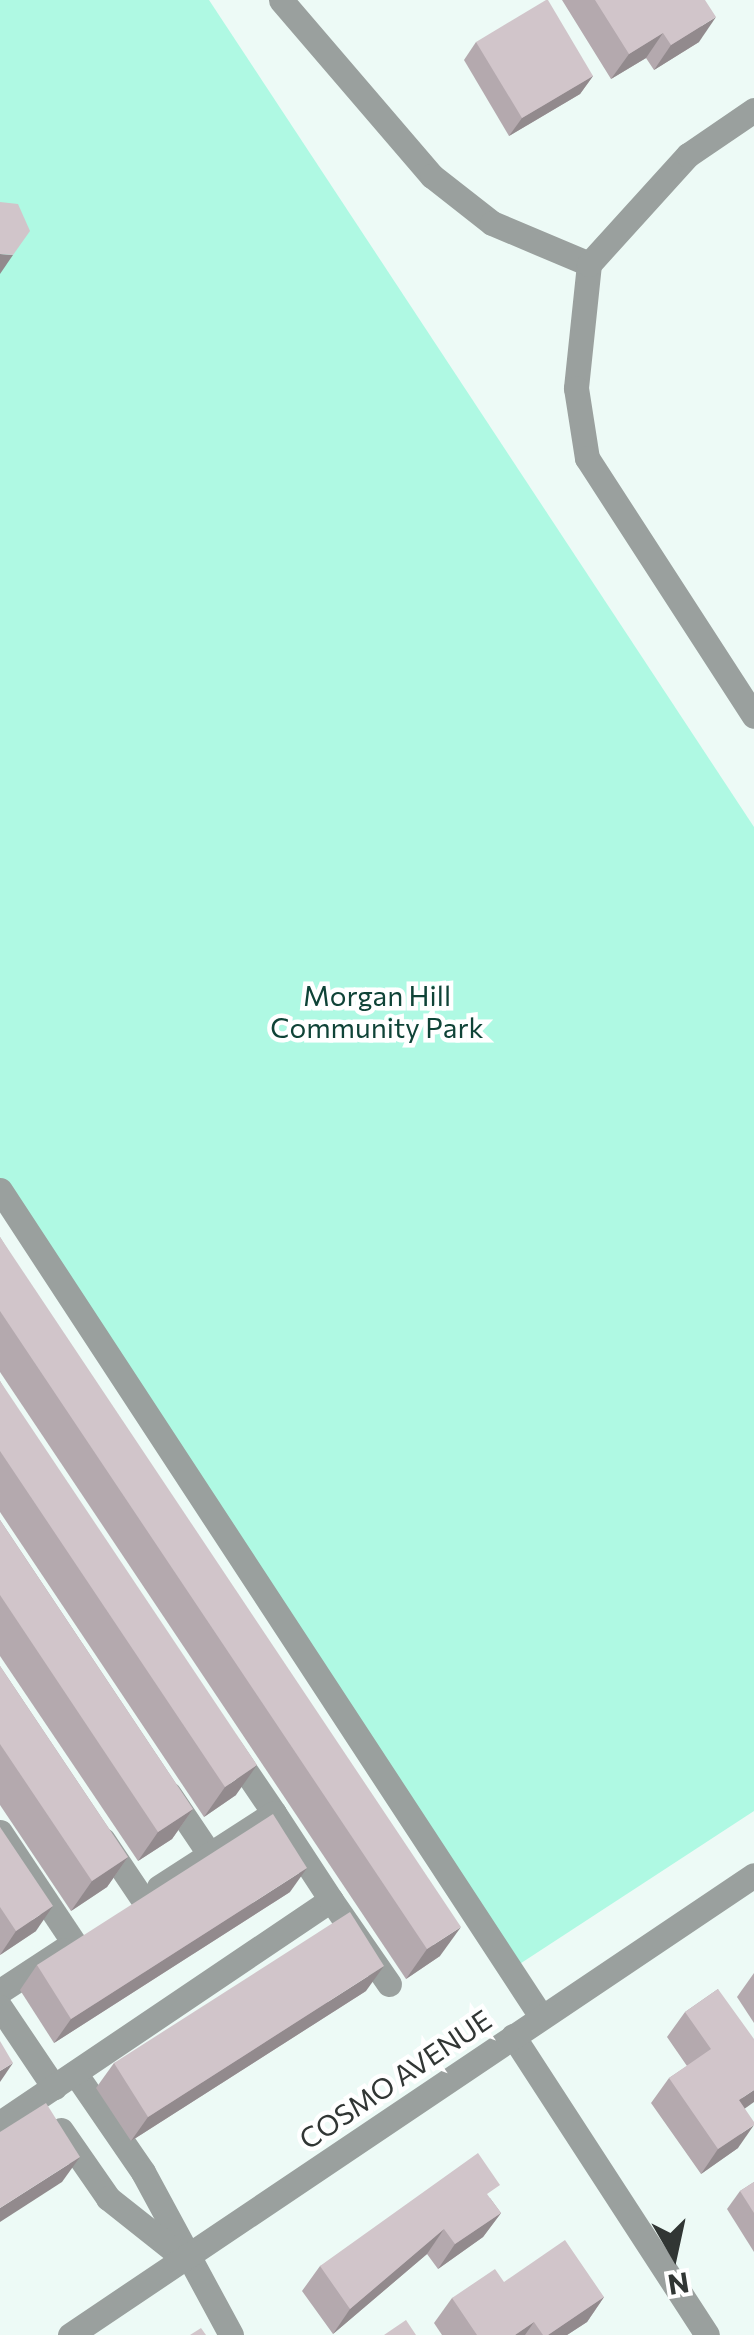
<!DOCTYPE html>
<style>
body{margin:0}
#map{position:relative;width:754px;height:2335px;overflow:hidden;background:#edfaf6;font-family:Commissioner,sans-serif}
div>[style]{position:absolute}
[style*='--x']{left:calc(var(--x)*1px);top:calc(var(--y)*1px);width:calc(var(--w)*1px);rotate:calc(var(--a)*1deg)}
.green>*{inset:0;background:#aff9e3}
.minor>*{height:25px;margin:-12.5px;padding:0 12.5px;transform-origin:12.5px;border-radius:12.5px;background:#9aa09e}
.wall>*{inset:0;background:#b4a9ae}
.shaded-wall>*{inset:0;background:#928a8d}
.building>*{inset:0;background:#d1c5ca}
span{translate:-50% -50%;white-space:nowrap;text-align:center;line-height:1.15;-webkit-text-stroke:9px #fff;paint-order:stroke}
.park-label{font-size:28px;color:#0f4337}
.street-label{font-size:28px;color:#313634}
.north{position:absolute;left:624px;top:2205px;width:100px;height:100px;-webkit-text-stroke:8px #fff;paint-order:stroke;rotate:171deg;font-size:28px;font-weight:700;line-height:40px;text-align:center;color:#313634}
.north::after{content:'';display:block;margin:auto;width:35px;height:45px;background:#313634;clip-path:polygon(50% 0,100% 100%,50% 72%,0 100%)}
</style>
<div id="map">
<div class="green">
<div style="clip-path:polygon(0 0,209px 0,754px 827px,754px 1811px,512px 1969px,0 1195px)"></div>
</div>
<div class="minor">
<div style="--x:281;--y:0;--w:232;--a:49.4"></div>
<div style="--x:432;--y:176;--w:76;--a:38.1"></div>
<div style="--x:492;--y:223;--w:105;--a:22.9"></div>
<div style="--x:589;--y:264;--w:125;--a:96"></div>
<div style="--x:576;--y:388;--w:71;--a:81.1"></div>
<div style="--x:587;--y:458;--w:307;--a:57.1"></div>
<div style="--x:589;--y:264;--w:147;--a:-47.8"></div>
<div style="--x:688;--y:155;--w:80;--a:-34.3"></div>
<div style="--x:0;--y:1190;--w:986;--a:56.79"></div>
<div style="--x:230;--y:1748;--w:78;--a:55.9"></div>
<div style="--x:169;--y:1794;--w:73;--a:56.1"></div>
<div style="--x:0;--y:1832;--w:133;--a:56.3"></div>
<div style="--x:103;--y:1840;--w:70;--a:56.1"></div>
<div style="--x:331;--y:1900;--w:102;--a:55.4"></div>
<div style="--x:0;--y:1991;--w:75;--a:-33.1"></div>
<div style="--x:0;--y:2007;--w:97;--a:56"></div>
<div style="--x:513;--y:2036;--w:356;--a:57"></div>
<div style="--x:75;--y:2073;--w:120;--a:55.5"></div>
<div style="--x:143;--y:2172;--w:185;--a:61.6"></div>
<div style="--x:0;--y:2123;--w:399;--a:-34"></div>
<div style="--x:331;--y:1900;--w:104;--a:-123.2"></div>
<div style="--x:274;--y:1813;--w:137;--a:147.2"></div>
<div style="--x:61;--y:2130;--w:83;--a:55.3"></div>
<div style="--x:108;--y:2198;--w:92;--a:38.4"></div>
<div style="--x:70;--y:2335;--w:824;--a:-33.92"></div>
</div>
<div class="wall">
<div style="clip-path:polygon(562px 0,705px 0,699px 42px,654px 70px,646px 58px,611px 79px)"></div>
<div style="clip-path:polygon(476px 42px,593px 76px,580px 94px,509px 136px,464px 60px)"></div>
<div style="clip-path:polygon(0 1237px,440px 1956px,406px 1979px,0 1372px)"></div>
<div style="clip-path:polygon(0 1381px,236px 1795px,204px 1817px,0 1512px)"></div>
<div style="clip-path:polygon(0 1520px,193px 1809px,172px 1839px,138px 1861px,0 1656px)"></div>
<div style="clip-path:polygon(0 1666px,128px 1857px,107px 1887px,71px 1911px,0 1805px)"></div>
<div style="clip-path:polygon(0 1827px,36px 1931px,0 1955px)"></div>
<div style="clip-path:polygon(290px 1892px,54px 2043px,20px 1990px,37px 1965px)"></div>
<div style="clip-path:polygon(754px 1973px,754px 2023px,737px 1997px)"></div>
<div style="clip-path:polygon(718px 1989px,745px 2109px,738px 2148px,701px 2174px,651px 2103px,669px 2078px,687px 2066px,667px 2037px,685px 2012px)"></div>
<div style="clip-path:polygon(366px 1991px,131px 2141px,96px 2088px,114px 2063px)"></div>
<div style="clip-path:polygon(754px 2182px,754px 2252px,727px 2209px,740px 2191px)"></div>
<div style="clip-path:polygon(490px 2198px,501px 2213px,483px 2237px,438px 2269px,427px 2254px,333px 2334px,302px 2291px,320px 2266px)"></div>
<div style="clip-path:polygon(504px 2282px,604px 2297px,587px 2322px,567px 2335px,442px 2335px,434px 2323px,452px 2298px)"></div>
</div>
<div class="shaded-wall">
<div style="clip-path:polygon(716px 17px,699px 42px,654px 70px,671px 45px)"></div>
<div style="clip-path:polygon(663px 33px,646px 58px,611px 79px,629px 54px)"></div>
<div style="clip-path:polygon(593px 76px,580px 94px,509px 136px,522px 118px)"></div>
<div style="clip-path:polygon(0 254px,13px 255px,0 274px)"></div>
<div style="clip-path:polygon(257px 1765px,236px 1795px,204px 1817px,225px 1787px)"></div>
<div style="clip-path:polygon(193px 1809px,172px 1839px,138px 1861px,158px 1832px)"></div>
<div style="clip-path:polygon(128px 1857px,107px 1887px,71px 1911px,92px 1881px)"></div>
<div style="clip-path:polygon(307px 1868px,290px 1892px,54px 2043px,71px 2019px)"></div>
<div style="clip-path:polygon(53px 1906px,36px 1931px,0 1955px,16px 1931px)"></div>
<div style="clip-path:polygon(461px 1927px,440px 1956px,406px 1979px,427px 1949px)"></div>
<div style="clip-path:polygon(384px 1966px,366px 1991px,131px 2141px,148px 2117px)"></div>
<div style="clip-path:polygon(13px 2063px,0 2082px,0 2071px)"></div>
<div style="clip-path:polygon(754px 2090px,754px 2102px,722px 2125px,739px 2100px)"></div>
<div style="clip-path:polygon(754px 2125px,738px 2148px,701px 2174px,718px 2149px)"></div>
<div style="clip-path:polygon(80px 2157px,62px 2182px,0 2222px,0 2208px)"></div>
<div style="clip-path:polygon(501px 2213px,483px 2237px,438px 2269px,455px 2244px)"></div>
<div style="clip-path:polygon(444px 2229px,427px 2254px,333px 2334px,350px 2309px)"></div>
<div style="clip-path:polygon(604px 2297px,587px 2322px,567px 2335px,548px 2335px)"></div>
<div style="clip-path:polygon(534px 2322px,525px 2335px,515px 2335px)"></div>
</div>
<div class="building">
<div style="clip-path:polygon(546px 0,548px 0,593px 76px,522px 118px,476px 42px)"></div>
<div style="clip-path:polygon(595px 0,705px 0,716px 17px,671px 45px,663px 33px,629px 54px)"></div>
<div style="clip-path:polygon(0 202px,18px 204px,30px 231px,13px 255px,0 254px)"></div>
<div style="clip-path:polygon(0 1237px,461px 1927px,427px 1949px,0 1311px)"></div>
<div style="clip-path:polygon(0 1381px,257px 1765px,225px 1787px,0 1451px)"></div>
<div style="clip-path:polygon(0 1520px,193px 1809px,158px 1832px,0 1595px)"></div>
<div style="clip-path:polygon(0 1666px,128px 1857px,92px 1881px,0 1744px)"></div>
<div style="clip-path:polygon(273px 1814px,307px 1868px,71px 2019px,37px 1965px)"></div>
<div style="clip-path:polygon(0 1827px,53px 1906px,16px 1931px,0 1907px)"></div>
<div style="clip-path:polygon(350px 1912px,384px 1966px,148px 2117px,114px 2063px)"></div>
<div style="clip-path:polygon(718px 1989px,754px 2039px,754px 2090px,739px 2100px,754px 2122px,754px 2125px,718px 2149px,669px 2078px,711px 2049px,685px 2012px)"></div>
<div style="clip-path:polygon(0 2041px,13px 2063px,0 2071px)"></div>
<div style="clip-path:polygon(46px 2103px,80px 2157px,0 2208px,0 2132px)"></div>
<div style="clip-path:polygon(478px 2153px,500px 2185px,487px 2194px,501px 2213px,455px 2244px,444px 2229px,350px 2309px,320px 2266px)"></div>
<div style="clip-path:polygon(754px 2182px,754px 2213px,740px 2191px)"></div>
<div style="clip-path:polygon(565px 2240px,604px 2297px,548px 2335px,543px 2335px,534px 2322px,515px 2335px,477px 2335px,452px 2298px,495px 2269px,504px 2282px)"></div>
<div style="clip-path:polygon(406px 2320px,416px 2335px,384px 2335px)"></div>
<div style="clip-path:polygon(201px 2328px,206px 2335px,190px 2335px)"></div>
</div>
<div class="park-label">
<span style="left:377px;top:1011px">Morgan Hill<br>Community Park</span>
</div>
<div class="street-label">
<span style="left:395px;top:2079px;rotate:-34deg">COSMO AVENUE</span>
</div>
<div class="north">N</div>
</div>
